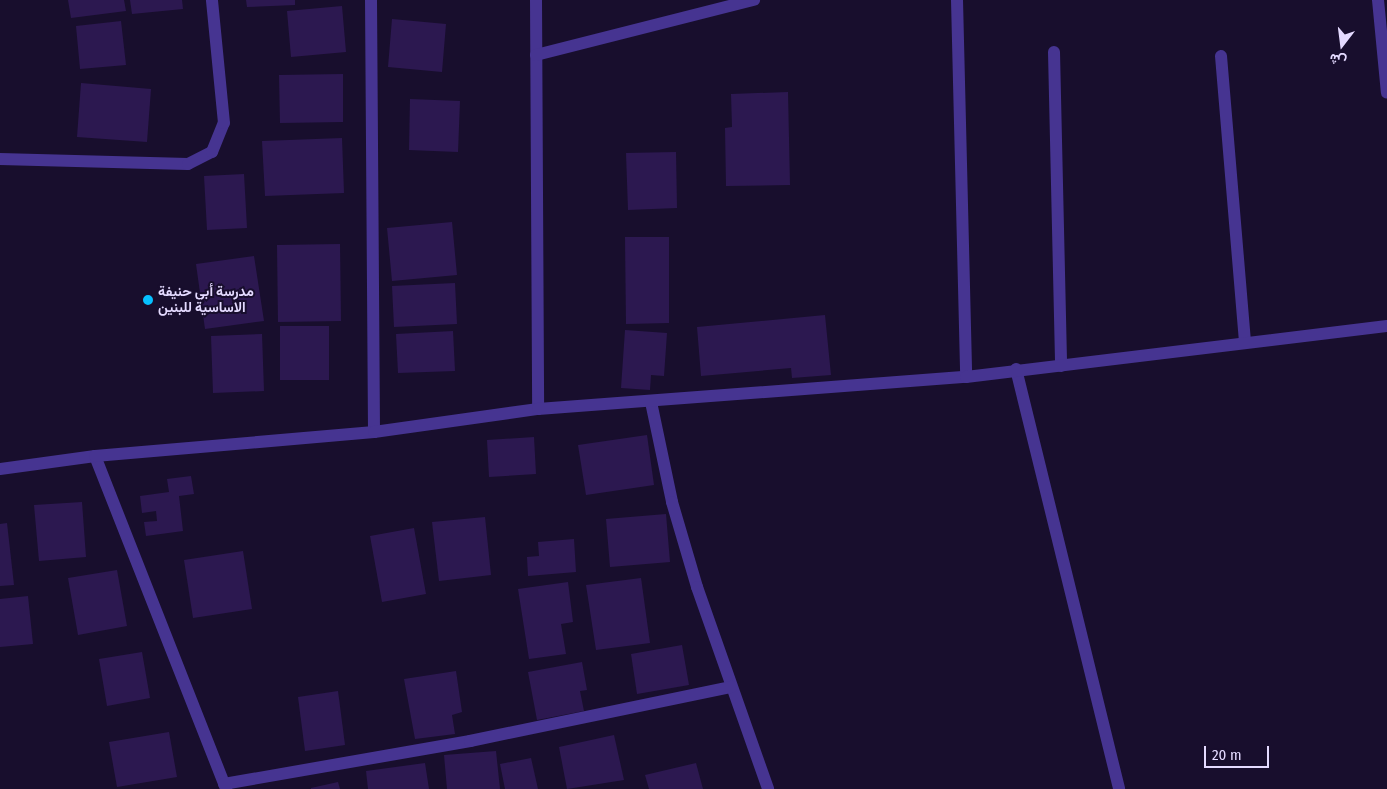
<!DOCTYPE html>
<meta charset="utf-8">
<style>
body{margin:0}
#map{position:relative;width:1387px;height:789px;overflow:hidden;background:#180e2d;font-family:"Fira Sans Condensed",Vazirmatn,sans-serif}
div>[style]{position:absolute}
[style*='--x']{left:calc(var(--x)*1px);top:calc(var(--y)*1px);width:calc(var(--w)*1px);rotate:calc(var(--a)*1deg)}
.building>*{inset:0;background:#2c1850}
.minor>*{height:12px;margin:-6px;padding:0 6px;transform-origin:6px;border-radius:6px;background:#463491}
.dots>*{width:14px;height:14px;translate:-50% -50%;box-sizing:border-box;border:2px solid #180e2d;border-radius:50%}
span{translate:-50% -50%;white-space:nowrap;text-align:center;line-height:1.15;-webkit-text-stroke:4px #180e2d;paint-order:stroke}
.poi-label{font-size:14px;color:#e4daff;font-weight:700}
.left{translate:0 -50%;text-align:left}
.north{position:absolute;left:1317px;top:20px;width:50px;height:50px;-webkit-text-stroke:4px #180e2d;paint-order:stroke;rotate:195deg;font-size:14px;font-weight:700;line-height:20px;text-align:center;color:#e4daff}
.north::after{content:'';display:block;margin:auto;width:18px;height:22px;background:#e4daff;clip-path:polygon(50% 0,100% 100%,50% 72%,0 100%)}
.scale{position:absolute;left:1204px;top:746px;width:65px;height:22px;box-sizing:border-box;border:2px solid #e4daff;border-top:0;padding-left:6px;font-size:15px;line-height:18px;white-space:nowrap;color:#e4daff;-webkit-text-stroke:4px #180e2d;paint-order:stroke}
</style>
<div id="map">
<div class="building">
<div style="clip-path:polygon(68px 0,124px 0,126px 11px,71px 18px)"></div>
<div style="clip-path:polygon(130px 0,182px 0,183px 9px,132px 14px)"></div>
<div style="clip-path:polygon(246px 0,295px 0,295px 5px,247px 7px)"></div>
<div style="clip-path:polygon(342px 6px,346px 52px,291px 57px,287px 11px)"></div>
<div style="clip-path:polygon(392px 19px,446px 24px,442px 72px,388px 67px)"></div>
<div style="clip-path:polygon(121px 21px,126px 65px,80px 69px,76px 26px)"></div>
<div style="clip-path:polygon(343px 74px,343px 122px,280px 123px,279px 75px)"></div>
<div style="clip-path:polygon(81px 83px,151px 89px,147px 142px,77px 137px)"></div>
<div style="clip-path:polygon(788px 92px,790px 185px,726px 186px,725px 128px,732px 127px,731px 94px)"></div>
<div style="clip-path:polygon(410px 99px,460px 101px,458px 152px,409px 150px)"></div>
<div style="clip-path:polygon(342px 138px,344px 193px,265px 196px,262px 141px)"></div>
<div style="clip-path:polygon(676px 152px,677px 208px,628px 210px,626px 153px)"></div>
<div style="clip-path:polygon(244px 174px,247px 228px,207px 230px,204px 176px)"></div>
<div style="clip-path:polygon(452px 222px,457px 275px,392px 281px,387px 228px)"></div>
<div style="clip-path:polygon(625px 237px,669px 237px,669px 323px,626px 324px)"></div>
<div style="clip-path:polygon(340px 244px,341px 321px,278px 322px,277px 245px)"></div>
<div style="clip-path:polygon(254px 256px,264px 321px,205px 329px,196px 264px)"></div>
<div style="clip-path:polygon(455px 283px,457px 324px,394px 327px,392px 286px)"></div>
<div style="clip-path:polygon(825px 315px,831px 375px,792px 378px,791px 368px,701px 376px,697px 327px)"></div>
<div style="clip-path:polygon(280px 326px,329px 326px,329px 380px,280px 380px)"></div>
<div style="clip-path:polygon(625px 330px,667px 333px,664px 376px,651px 375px,650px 390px,621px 388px)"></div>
<div style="clip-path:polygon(453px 331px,455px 371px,398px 373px,396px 334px)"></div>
<div style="clip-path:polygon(262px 334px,264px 391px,213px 393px,211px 336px)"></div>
<div style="clip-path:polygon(647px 435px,654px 485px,586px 495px,578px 445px)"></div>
<div style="clip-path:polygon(534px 437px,536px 474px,489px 477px,487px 440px)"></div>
<div style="clip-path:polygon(191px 476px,194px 494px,179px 496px,183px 531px,146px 536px,144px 522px,157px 521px,156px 511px,142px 513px,140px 496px,169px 492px,167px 479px)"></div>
<div style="clip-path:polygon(82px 502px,86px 557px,39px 561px,34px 505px)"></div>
<div style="clip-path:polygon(666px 514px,670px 562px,610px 567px,606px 519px)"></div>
<div style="clip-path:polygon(485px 517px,491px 575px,439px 581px,432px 522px)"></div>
<div style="clip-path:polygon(7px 523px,14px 585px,0 586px,0 524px)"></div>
<div style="clip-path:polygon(414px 528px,426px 594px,382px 602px,370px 536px)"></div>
<div style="clip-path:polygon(574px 539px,576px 572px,528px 576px,527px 557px,539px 556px,538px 542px)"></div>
<div style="clip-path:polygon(243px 551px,252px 609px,193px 618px,184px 560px)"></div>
<div style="clip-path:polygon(117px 570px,127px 626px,78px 635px,68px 578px)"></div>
<div style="clip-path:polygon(641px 578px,650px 643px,596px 650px,586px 585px)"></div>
<div style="clip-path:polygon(568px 582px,573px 622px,561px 624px,566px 654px,529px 659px,518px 589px)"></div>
<div style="clip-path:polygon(28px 596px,33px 644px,0 647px,0 599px)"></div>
<div style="clip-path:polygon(682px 645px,689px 685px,637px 694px,631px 654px)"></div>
<div style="clip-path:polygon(142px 652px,150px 698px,107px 706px,99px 659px)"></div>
<div style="clip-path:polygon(582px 662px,587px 690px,580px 691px,584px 711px,537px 720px,528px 672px)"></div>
<div style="clip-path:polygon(456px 671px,462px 712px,452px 715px,455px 734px,415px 739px,404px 679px)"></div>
<div style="clip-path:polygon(338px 691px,345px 745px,305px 751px,298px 697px)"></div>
<div style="clip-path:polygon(169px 732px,177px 777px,117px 787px,109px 742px)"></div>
<div style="clip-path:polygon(614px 735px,624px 780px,567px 789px,559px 747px)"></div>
<div style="clip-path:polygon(496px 751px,500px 789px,447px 789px,444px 755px)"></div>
<div style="clip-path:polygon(531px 758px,538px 789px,505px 789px,500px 764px)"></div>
<div style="clip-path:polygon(425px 763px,429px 789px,368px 789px,366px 771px)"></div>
<div style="clip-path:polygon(696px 763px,703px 789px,649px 789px,645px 775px)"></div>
<div style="clip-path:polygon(338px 782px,340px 789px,311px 789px,311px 788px)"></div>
</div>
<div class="minor">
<div style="--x:371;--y:0;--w:432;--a:89.6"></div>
<div style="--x:536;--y:0;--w:409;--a:89.7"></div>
<div style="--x:957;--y:0;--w:377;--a:88.6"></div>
<div style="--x:1378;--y:0;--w:93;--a:84.5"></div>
<div style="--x:1054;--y:52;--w:314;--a:88.7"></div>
<div style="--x:536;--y:55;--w:225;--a:-14.2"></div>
<div style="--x:1221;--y:56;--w:286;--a:85.2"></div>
<div style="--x:0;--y:159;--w:188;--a:1.5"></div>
<div style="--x:188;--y:164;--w:27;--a:-27"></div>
<div style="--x:212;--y:152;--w:31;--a:-68"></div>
<div style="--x:224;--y:123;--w:124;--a:-95.6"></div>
<div style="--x:1016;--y:369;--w:432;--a:76.2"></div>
<div style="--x:651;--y:402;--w:102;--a:78.1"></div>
<div style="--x:672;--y:502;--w:89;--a:73.6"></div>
<div style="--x:697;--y:587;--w:214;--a:70.6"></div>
<div style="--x:95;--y:456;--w:358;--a:68.5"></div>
<div style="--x:0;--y:469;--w:96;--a:-7.8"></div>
<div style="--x:95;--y:456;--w:280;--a:-4.9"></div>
<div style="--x:374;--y:432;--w:166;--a:-8"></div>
<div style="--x:538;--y:409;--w:429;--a:-4.3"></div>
<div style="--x:966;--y:377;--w:424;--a:-6.9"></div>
<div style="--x:224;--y:784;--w:250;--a:-9.9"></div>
<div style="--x:470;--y:741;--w:267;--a:-11.7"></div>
</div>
<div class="dots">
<div style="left:148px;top:300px;background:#06c0ff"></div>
</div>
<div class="poi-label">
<span class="left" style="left:158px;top:300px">مدرسة أبي حنيفة<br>الاساسية للبنين</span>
</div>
<div class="north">ش</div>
<div class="scale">20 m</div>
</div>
